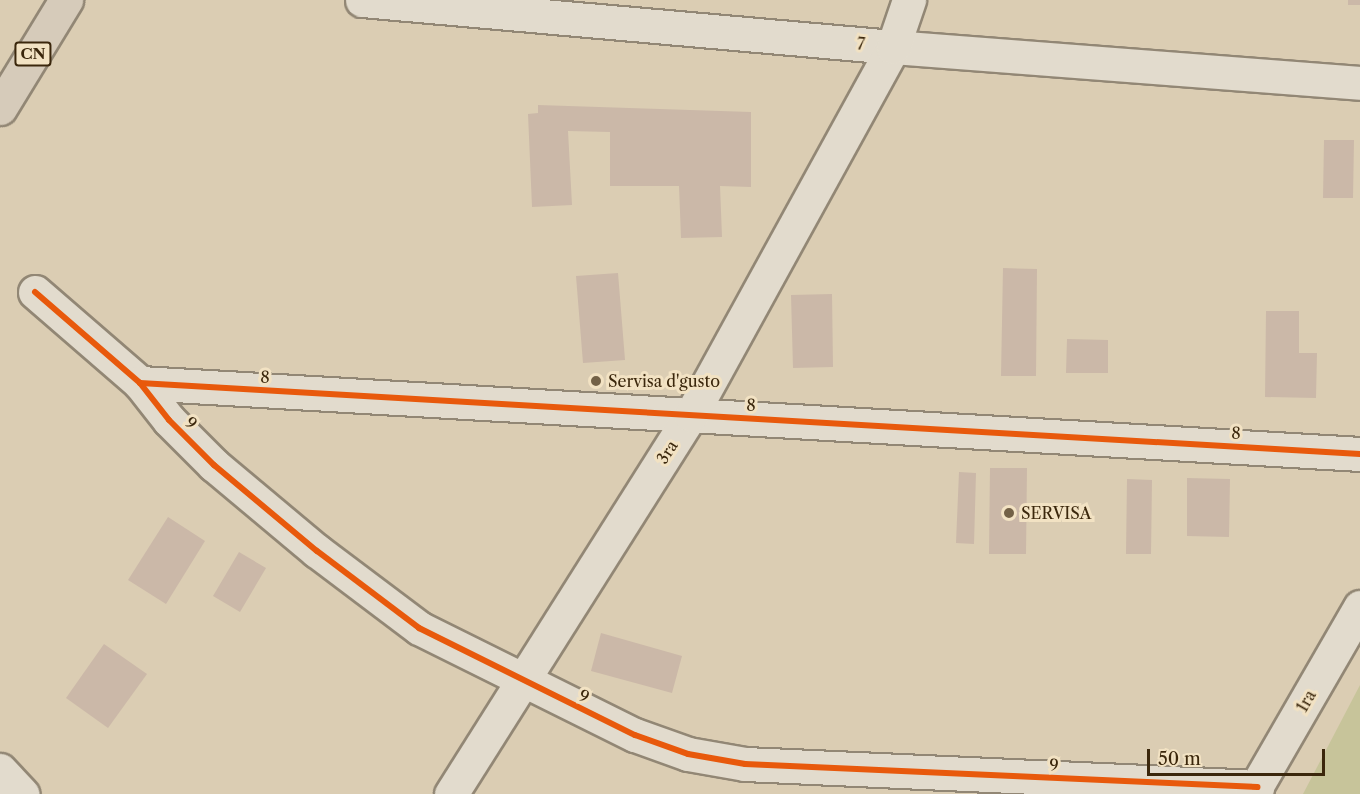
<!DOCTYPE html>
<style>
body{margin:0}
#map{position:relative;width:1360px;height:794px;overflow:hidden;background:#dbcdb3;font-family:"Libre Caslon Text",serif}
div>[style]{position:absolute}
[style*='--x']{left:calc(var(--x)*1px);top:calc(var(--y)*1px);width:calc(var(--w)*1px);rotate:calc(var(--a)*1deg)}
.green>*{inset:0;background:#c7c49a}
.building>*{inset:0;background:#cbb8a8}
.roads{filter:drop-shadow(2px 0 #928775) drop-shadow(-2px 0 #928775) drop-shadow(0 2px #928775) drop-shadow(0 -2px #928775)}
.minor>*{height:33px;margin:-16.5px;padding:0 16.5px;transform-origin:16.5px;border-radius:16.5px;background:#e2dbcd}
.highway>*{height:33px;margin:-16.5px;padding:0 16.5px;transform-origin:16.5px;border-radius:16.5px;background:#d6cbba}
.cycleway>*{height:6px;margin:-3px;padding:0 3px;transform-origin:3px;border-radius:3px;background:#e8590c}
.dots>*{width:16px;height:16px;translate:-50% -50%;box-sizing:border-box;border:3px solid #f2e2c3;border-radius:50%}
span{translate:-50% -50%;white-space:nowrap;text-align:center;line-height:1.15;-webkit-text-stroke:6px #f2e2c3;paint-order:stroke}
.shield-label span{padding:2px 4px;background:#f2e2c3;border:2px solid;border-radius:4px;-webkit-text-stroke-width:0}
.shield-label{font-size:15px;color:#3b270c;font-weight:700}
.street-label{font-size:16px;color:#3b270c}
.poi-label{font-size:16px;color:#3b270c}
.left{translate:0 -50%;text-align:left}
.scale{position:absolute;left:1147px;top:749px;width:178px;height:27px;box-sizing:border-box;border:3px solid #3b270c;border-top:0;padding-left:8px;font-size:18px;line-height:21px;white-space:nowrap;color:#3b270c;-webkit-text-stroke:4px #f2e2c3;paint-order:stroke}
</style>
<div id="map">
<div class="green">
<div style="clip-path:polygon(1360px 685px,1360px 794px,1303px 794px)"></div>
</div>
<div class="building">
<div style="clip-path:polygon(1348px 0,1360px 0,1360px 5px,1348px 5px)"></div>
<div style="clip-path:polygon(538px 105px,751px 112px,751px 187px,720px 186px,722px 237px,681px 238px,679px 186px,610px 186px,610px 132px,568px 131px,572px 205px,532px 207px,528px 114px,538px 113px)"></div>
<div style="clip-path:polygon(1324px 140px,1354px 140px,1353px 198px,1323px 198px)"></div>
<div style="clip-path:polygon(1003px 268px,1037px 269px,1036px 376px,1001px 376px)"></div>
<div style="clip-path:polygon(618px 273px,625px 360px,583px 363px,576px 276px)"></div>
<div style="clip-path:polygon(832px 294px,833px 367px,793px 368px,791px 295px)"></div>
<div style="clip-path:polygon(1266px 311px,1299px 311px,1299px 353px,1317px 353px,1316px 398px,1265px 397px)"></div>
<div style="clip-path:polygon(1067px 339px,1108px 340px,1108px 373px,1066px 373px)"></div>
<div style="clip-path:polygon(990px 468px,1027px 468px,1026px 554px,989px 554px)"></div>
<div style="clip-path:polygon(959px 472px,976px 473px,974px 544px,956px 543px)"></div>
<div style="clip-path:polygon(1187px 478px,1230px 479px,1229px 537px,1187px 536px)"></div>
<div style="clip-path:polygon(1127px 479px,1152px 480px,1151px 554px,1126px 554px)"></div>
<div style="clip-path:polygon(168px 517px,205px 541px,166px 604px,128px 580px)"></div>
<div style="clip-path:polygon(239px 552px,266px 568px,240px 612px,213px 596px)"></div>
<div style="clip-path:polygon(601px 633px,682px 656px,672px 693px,591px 671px)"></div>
<div style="clip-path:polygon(104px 644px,147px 674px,108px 728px,66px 698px)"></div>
</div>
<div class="roads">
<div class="minor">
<div style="--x:362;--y:0;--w:533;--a:5.06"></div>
<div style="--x:893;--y:47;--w:468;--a:4.4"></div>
<div style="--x:35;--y:292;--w:139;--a:40.9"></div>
<div style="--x:140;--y:383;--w:47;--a:51.9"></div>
<div style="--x:169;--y:420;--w:64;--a:45"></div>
<div style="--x:214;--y:465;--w:134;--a:39.9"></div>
<div style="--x:317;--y:551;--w:128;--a:37"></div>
<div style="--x:419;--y:628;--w:241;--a:26.4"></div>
<div style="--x:635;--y:735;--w:56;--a:19.7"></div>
<div style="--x:688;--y:754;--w:58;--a:10"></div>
<div style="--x:745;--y:764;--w:513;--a:2.57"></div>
<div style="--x:140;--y:383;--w:1222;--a:3.33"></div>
<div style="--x:0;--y:770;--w:33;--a:47"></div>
<div style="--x:451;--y:794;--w:449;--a:-57.7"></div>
<div style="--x:691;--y:415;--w:420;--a:-61.2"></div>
<div style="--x:893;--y:47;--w:50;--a:-71.2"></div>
<div style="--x:1252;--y:794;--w:216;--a:-60"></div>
</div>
<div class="highway">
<div style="--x:0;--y:108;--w:127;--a:-58.6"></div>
</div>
</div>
<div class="cycleway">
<div style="--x:35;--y:292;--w:139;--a:40.9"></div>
<div style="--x:140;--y:383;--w:47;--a:51.9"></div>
<div style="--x:169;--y:420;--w:64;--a:45"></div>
<div style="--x:214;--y:465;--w:134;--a:39.9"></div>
<div style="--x:317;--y:551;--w:128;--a:37"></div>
<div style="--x:419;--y:628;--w:241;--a:26.4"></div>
<div style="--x:635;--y:735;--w:56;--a:19.7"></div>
<div style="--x:688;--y:754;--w:58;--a:10"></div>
<div style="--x:745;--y:764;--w:513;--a:2.57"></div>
<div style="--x:140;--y:383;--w:1222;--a:3.33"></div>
</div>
<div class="dots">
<div style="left:596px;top:381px;background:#736146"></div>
<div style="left:1009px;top:513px;background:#736146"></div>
</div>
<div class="shield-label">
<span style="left:33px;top:54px">CN</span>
</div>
<div class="street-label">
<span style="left:861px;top:44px;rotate:5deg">7</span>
<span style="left:265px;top:377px;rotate:3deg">8</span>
<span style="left:751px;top:405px;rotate:3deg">8</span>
<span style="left:191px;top:423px;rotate:45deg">9</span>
<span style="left:1236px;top:433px;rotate:3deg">8</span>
<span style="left:667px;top:452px;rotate:-57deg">3ra</span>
<span style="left:584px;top:696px;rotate:26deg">9</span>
<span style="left:1306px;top:701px;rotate:-60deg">1ra</span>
<span style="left:1054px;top:765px;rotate:3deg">9</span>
</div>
<div class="poi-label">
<span class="left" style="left:608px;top:381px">Servisa d'gusto</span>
<span class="left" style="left:1021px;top:513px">SERVISA</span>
</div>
<div class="scale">50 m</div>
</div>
